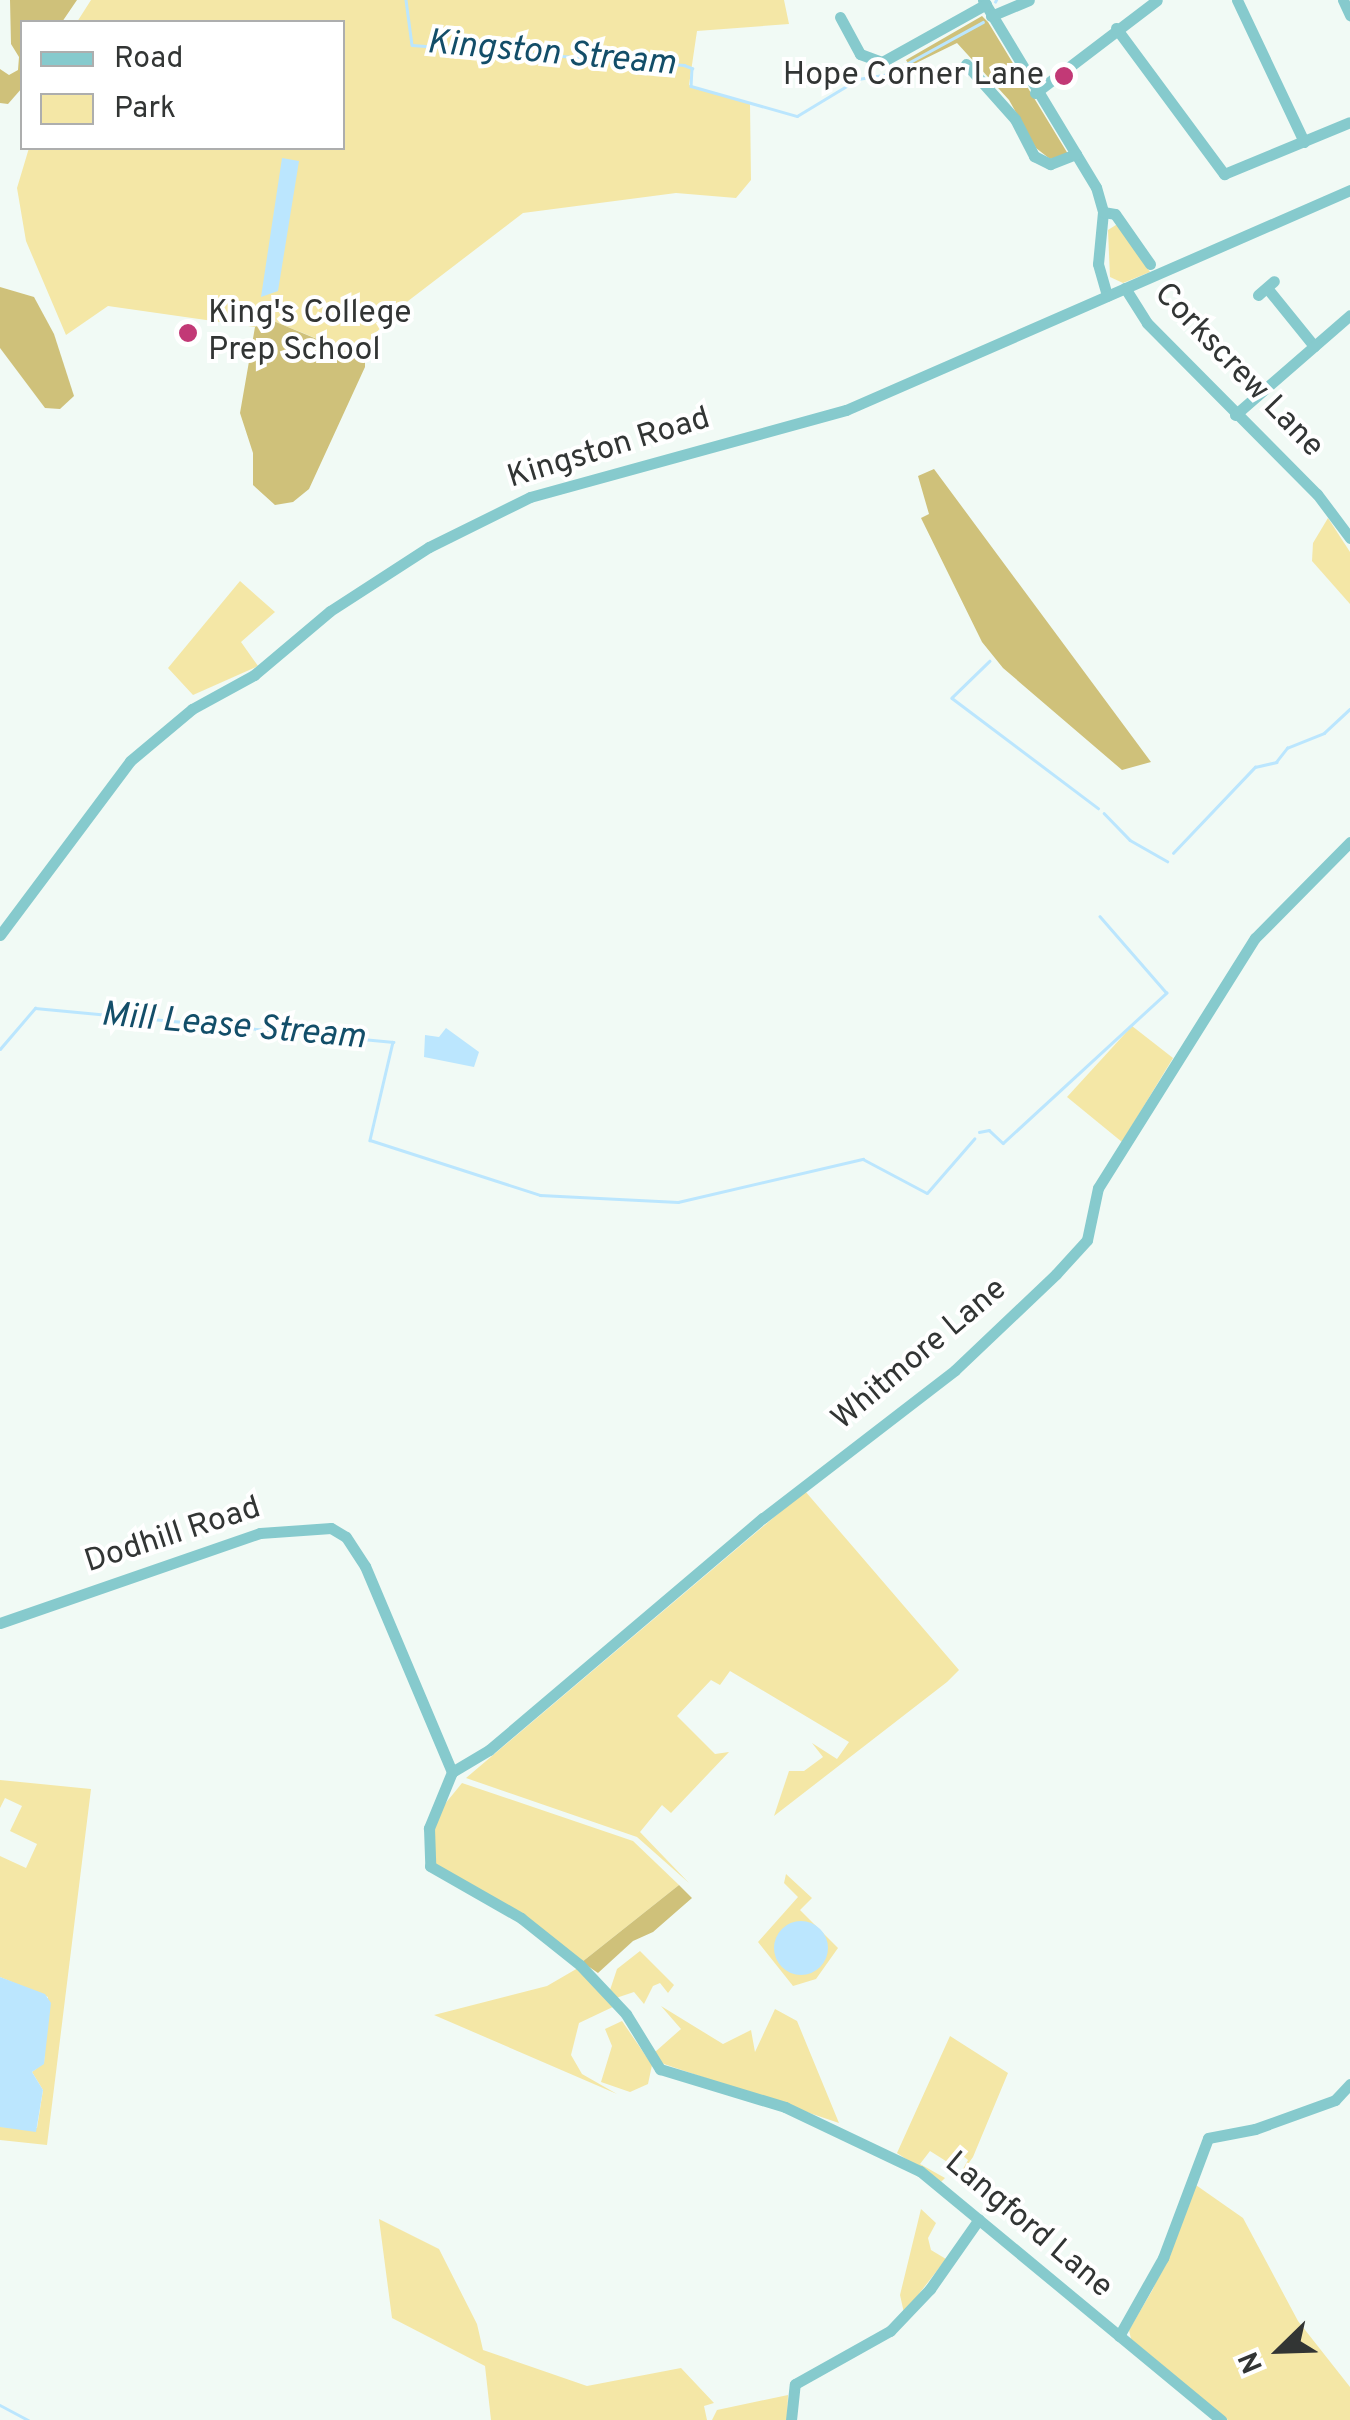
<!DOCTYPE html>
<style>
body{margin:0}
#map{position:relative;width:1350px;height:2420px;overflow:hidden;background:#f1faf5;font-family:Overpass,sans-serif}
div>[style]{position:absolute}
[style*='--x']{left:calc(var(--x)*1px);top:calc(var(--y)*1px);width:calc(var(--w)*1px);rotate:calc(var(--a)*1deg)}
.green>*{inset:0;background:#f4e7a6}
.forest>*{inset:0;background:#cfc17a}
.water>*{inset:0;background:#bbe6fe}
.round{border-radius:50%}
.stream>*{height:2.5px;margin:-1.25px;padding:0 1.25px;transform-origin:1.25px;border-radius:1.25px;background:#bbe6fe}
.minor>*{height:11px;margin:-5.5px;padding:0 5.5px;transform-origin:5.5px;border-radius:5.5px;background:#86cacd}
.dots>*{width:28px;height:28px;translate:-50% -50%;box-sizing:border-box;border:5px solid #fff;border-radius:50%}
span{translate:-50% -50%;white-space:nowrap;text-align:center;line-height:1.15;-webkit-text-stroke:8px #fff;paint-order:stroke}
.poi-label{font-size:32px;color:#323534}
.right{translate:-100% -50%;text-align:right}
.left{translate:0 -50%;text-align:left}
.street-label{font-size:32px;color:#323534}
.water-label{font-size:35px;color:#134e69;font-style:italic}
.legend{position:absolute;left:20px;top:20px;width:325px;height:130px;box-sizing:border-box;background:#fff;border:2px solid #adaeae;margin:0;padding:12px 18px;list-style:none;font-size:30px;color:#323534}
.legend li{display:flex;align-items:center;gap:20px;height:50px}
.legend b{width:50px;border:2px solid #adaeae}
.north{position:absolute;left:1230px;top:2300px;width:100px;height:100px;-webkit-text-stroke:8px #fff;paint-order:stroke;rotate:247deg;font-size:28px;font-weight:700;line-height:40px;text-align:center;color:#323534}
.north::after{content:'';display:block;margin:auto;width:35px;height:45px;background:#323534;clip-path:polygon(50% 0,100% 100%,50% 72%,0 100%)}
</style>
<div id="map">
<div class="green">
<div style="clip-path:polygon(91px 0,784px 0,789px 24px,697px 31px,689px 85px,750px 103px,751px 180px,736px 198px,676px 193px,523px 213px,395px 311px,357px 355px,271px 320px,255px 327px,108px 306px,66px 335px,26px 241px,17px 188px,29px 148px,342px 148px,342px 22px,77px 22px)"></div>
<div style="clip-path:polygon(1119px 223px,1150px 272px,1123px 283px,1110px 277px,1108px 230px)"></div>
<div style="clip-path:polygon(1328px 518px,1350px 552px,1350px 604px,1312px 561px,1313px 543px)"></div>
<div style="clip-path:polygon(240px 581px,275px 612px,241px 642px,258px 666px,193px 695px,168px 668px)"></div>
<div style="clip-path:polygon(1132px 1026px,1173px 1058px,1122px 1142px,1067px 1097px)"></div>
<div style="clip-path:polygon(805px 1491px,959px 1670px,947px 1682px,774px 1816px,789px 1771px,804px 1771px,823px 1757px,812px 1743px,837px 1759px,849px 1742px,730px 1671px,720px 1685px,711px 1680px,677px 1716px,715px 1754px,729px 1752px,671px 1813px,662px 1805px,640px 1832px,689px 1883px,637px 1837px,466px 1778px)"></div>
<div style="clip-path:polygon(0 1780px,91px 1789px,47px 2145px,0 2140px,0 2127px,37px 2128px,43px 2090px,32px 2072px,44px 2063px,48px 1997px,0 1977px,0 1856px,26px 1868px,37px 1844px,10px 1831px,22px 1806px,5px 1798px,0 1808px)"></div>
<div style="clip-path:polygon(462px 1783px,633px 1841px,679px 1885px,582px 1962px,434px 1863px,432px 1835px,440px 1810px)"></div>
<div style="clip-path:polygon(786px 1874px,812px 1898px,800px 1910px,838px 1948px,816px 1979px,793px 1986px,758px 1942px,798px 1897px,784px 1883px)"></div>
<div style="clip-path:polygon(640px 1951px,674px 1985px,668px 1993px,660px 1983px,653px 1986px,644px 2004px,634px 1992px,616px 1998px,610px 1990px,617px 1969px)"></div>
<div style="clip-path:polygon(578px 1968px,617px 2005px,579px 2023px,571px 2055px,582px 2074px,617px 2094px,434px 2015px,547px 1986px)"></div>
<div style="clip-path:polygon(661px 2006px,723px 2044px,751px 2030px,755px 2052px,775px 2009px,797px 2021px,839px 2123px,658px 2062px,655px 2052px,681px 2029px)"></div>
<div style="clip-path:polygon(622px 2021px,652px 2065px,648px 2084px,630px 2092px,601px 2082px,612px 2046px,605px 2029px)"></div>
<div style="clip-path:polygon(950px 2036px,1008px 2073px,973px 2157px,958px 2178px,968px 2160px,963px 2156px,954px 2168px,959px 2152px,949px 2163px,930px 2151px,920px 2164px,945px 2178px,941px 2182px,897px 2153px)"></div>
<div style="clip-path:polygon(1193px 2183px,1243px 2218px,1298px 2321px,1350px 2387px,1350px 2420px,1228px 2420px,1131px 2339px,1129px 2330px,1153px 2289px)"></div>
<div style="clip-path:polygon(921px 2209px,936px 2223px,928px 2238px,931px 2250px,946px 2259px,904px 2313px,900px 2295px)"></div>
<div style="clip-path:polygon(379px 2219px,439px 2249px,477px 2324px,483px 2350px,587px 2386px,681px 2368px,714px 2403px,704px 2406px,707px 2420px,491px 2420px,485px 2366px,392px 2318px)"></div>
<div style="clip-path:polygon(788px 2395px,787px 2420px,712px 2420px,717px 2410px)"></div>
</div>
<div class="forest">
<div style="clip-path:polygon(10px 0,77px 0,62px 22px,22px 22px,22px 88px,8px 104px,0 103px,0 69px,9px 75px,18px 70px,19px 57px,11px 44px)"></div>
<div style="clip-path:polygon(982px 16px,988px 22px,1068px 154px,1050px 159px,1036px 148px,1009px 100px,957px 43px,910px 66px,906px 60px)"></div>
<div style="clip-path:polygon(0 287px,34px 297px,54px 334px,74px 396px,60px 409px,45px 408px,0 348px)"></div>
<div style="clip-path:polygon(271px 320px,365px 359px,365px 367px,309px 489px,293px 502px,275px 505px,253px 485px,253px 453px,240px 413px,255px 327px)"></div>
<div style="clip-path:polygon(934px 469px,1151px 762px,1122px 770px,1003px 668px,982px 642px,921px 518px,929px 514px,918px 476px)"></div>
<div style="clip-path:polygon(679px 1885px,692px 1898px,653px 1932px,633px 1941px,598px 1973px,582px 1962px)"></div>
</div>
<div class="water">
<div style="clip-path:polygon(282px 158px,299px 161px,278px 291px,261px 297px)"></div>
<div style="clip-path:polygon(446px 1028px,479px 1052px,474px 1067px,424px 1057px,425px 1035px,439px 1037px)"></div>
<div class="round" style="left:774px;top:1921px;width:54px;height:54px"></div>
<div style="clip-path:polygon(0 1977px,45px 1994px,51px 2003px,44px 2064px,32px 2072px,43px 2090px,36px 2132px,0 2127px)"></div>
</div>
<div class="stream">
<div style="--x:406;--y:0;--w:45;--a:82.4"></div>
<div style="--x:412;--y:45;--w:273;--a:4.2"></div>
<div style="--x:684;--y:65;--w:9;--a:21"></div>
<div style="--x:692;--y:68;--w:18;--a:93"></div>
<div style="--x:691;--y:86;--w:110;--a:15.8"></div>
<div style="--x:797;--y:116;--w:71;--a:-31.2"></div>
<div style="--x:858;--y:79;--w:30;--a:-9"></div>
<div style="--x:888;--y:74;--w:108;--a:-28.7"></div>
<div style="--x:995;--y:2;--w:2;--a:-63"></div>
<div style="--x:990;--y:661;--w:53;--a:135.8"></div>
<div style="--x:952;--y:698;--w:183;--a:37"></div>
<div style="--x:1104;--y:813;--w:37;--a:46"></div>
<div style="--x:1130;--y:840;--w:43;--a:29.6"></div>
<div style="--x:1173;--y:853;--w:119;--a:-46.4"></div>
<div style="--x:1255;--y:767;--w:22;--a:-13"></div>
<div style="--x:1276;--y:762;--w:18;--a:-52"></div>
<div style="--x:1287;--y:748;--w:40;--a:-22"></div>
<div style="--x:1324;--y:733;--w:35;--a:-43"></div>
<div style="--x:0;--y:1049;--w:54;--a:-49.5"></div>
<div style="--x:35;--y:1008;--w:360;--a:5.4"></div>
<div style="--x:393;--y:1042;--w:101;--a:103.2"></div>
<div style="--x:370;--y:1140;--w:179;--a:17.9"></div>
<div style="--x:540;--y:1195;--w:138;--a:2.9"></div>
<div style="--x:678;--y:1202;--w:190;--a:-13.1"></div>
<div style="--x:863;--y:1159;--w:72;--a:28"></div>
<div style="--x:927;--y:1193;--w:72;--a:-49"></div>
<div style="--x:979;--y:1132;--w:10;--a:-11"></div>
<div style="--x:989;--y:1130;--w:19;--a:43"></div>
<div style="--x:1003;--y:1143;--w:222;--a:-42.6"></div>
<div style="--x:1166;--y:993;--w:101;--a:-131"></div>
<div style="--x:0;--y:2405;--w:32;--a:28"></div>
</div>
<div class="minor">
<div style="--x:983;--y:0;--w:218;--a:58.9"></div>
<div style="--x:1096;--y:187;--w:26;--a:74"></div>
<div style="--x:1103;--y:212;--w:52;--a:95.5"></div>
<div style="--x:1098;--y:264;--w:33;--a:74"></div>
<div style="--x:1237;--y:0;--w:157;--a:64.7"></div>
<div style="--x:1343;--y:0;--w:17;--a:65"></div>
<div style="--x:991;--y:16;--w:41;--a:-22.8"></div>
<div style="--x:840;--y:17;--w:42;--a:61.6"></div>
<div style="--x:860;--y:54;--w:23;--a:20"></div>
<div style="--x:882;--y:62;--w:119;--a:-29.1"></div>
<div style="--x:1116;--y:28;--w:182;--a:53.5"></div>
<div style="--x:1224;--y:174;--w:136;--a:-22.4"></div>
<div style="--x:966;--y:64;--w:74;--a:48.3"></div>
<div style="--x:1015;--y:119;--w:42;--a:62.8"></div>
<div style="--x:1034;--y:156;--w:18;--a:27"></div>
<div style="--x:1050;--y:164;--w:28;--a:-21"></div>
<div style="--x:1035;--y:93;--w:153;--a:-37.3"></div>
<div style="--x:1103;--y:212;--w:12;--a:9"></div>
<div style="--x:1115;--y:214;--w:61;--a:55"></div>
<div style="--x:1125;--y:288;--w:41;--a:57.8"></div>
<div style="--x:1147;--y:323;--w:241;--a:45.2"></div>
<div style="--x:1317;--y:494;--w:55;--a:53.1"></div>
<div style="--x:1267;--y:288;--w:75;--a:51"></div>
<div style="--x:1258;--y:295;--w:21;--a:-41"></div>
<div style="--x:1235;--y:415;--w:152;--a:-41"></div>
<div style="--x:0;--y:935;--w:217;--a:-53.2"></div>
<div style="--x:130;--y:761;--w:81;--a:-40"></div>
<div style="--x:192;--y:709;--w:71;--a:-28.7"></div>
<div style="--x:254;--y:675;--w:99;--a:-40.1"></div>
<div style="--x:330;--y:611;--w:118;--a:-32.9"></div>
<div style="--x:429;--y:547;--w:113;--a:-26.3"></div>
<div style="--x:530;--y:497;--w:328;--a:-15.4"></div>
<div style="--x:846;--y:410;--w:550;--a:-23.58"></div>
<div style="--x:0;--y:1623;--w:275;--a:-19.1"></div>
<div style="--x:260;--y:1533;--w:71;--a:-4"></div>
<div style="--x:331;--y:1528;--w:17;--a:31"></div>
<div style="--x:346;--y:1537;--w:35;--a:57"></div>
<div style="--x:365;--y:1566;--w:224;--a:67.1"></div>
<div style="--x:452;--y:1772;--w:43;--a:-30.7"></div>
<div style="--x:489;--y:1750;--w:359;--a:-40.3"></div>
<div style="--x:763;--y:1518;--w:242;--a:-37.6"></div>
<div style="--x:955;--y:1370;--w:139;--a:-43.5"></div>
<div style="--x:1056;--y:1274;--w:46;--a:-47.6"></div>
<div style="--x:1087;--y:1240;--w:53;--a:-78.1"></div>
<div style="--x:1098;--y:1188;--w:295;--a:-57.9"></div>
<div style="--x:1255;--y:938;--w:135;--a:-45.3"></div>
<div style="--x:452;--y:1772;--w:61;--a:112.3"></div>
<div style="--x:429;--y:1828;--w:38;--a:88"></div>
<div style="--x:430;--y:1866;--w:105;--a:29.7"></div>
<div style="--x:521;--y:1918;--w:75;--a:38.5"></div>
<div style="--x:580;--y:1965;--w:67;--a:46.8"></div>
<div style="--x:626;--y:2014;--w:65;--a:58.3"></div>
<div style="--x:660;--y:2069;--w:131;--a:16.9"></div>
<div style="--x:785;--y:2107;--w:149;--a:25.4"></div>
<div style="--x:920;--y:2171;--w:391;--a:39.6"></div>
<div style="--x:1119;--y:2336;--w:90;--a:-60.6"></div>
<div style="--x:1163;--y:2258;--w:128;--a:-69.4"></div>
<div style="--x:1208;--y:2138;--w:48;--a:-10.8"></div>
<div style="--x:1255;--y:2129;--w:85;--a:-19.9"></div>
<div style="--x:1335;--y:2100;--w:22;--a:-47"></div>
<div style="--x:791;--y:2420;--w:36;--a:-84"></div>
<div style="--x:795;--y:2384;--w:109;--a:-29.2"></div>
<div style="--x:890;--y:2331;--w:58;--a:-46.4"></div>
<div style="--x:930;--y:2289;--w:85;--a:-55"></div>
</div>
<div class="dots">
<div style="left:1064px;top:76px;background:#c23976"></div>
<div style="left:188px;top:333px;background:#c23976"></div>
</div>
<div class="poi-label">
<span class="right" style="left:1044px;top:76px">Hope Corner Lane</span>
<span class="left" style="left:208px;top:333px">King's College<br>Prep School</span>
</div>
<div class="street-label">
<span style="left:1238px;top:371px;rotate:46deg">Corkscrew Lane</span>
<span style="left:609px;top:449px;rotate:-17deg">Kingston Road</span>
<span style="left:920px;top:1355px;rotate:-40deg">Whitmore Lane</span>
<span style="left:173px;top:1536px;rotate:-18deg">Dodhill Road</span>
<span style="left:1028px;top:2226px;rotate:40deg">Langford Lane</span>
</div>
<div class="water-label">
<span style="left:551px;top:54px;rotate:5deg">Kingston Stream</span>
<span style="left:233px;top:1027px;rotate:5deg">Mill Lease Stream</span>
</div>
<ul class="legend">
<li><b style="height:12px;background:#86cacd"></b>Road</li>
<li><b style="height:28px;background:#f4e7a6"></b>Park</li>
</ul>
<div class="north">N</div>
</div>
